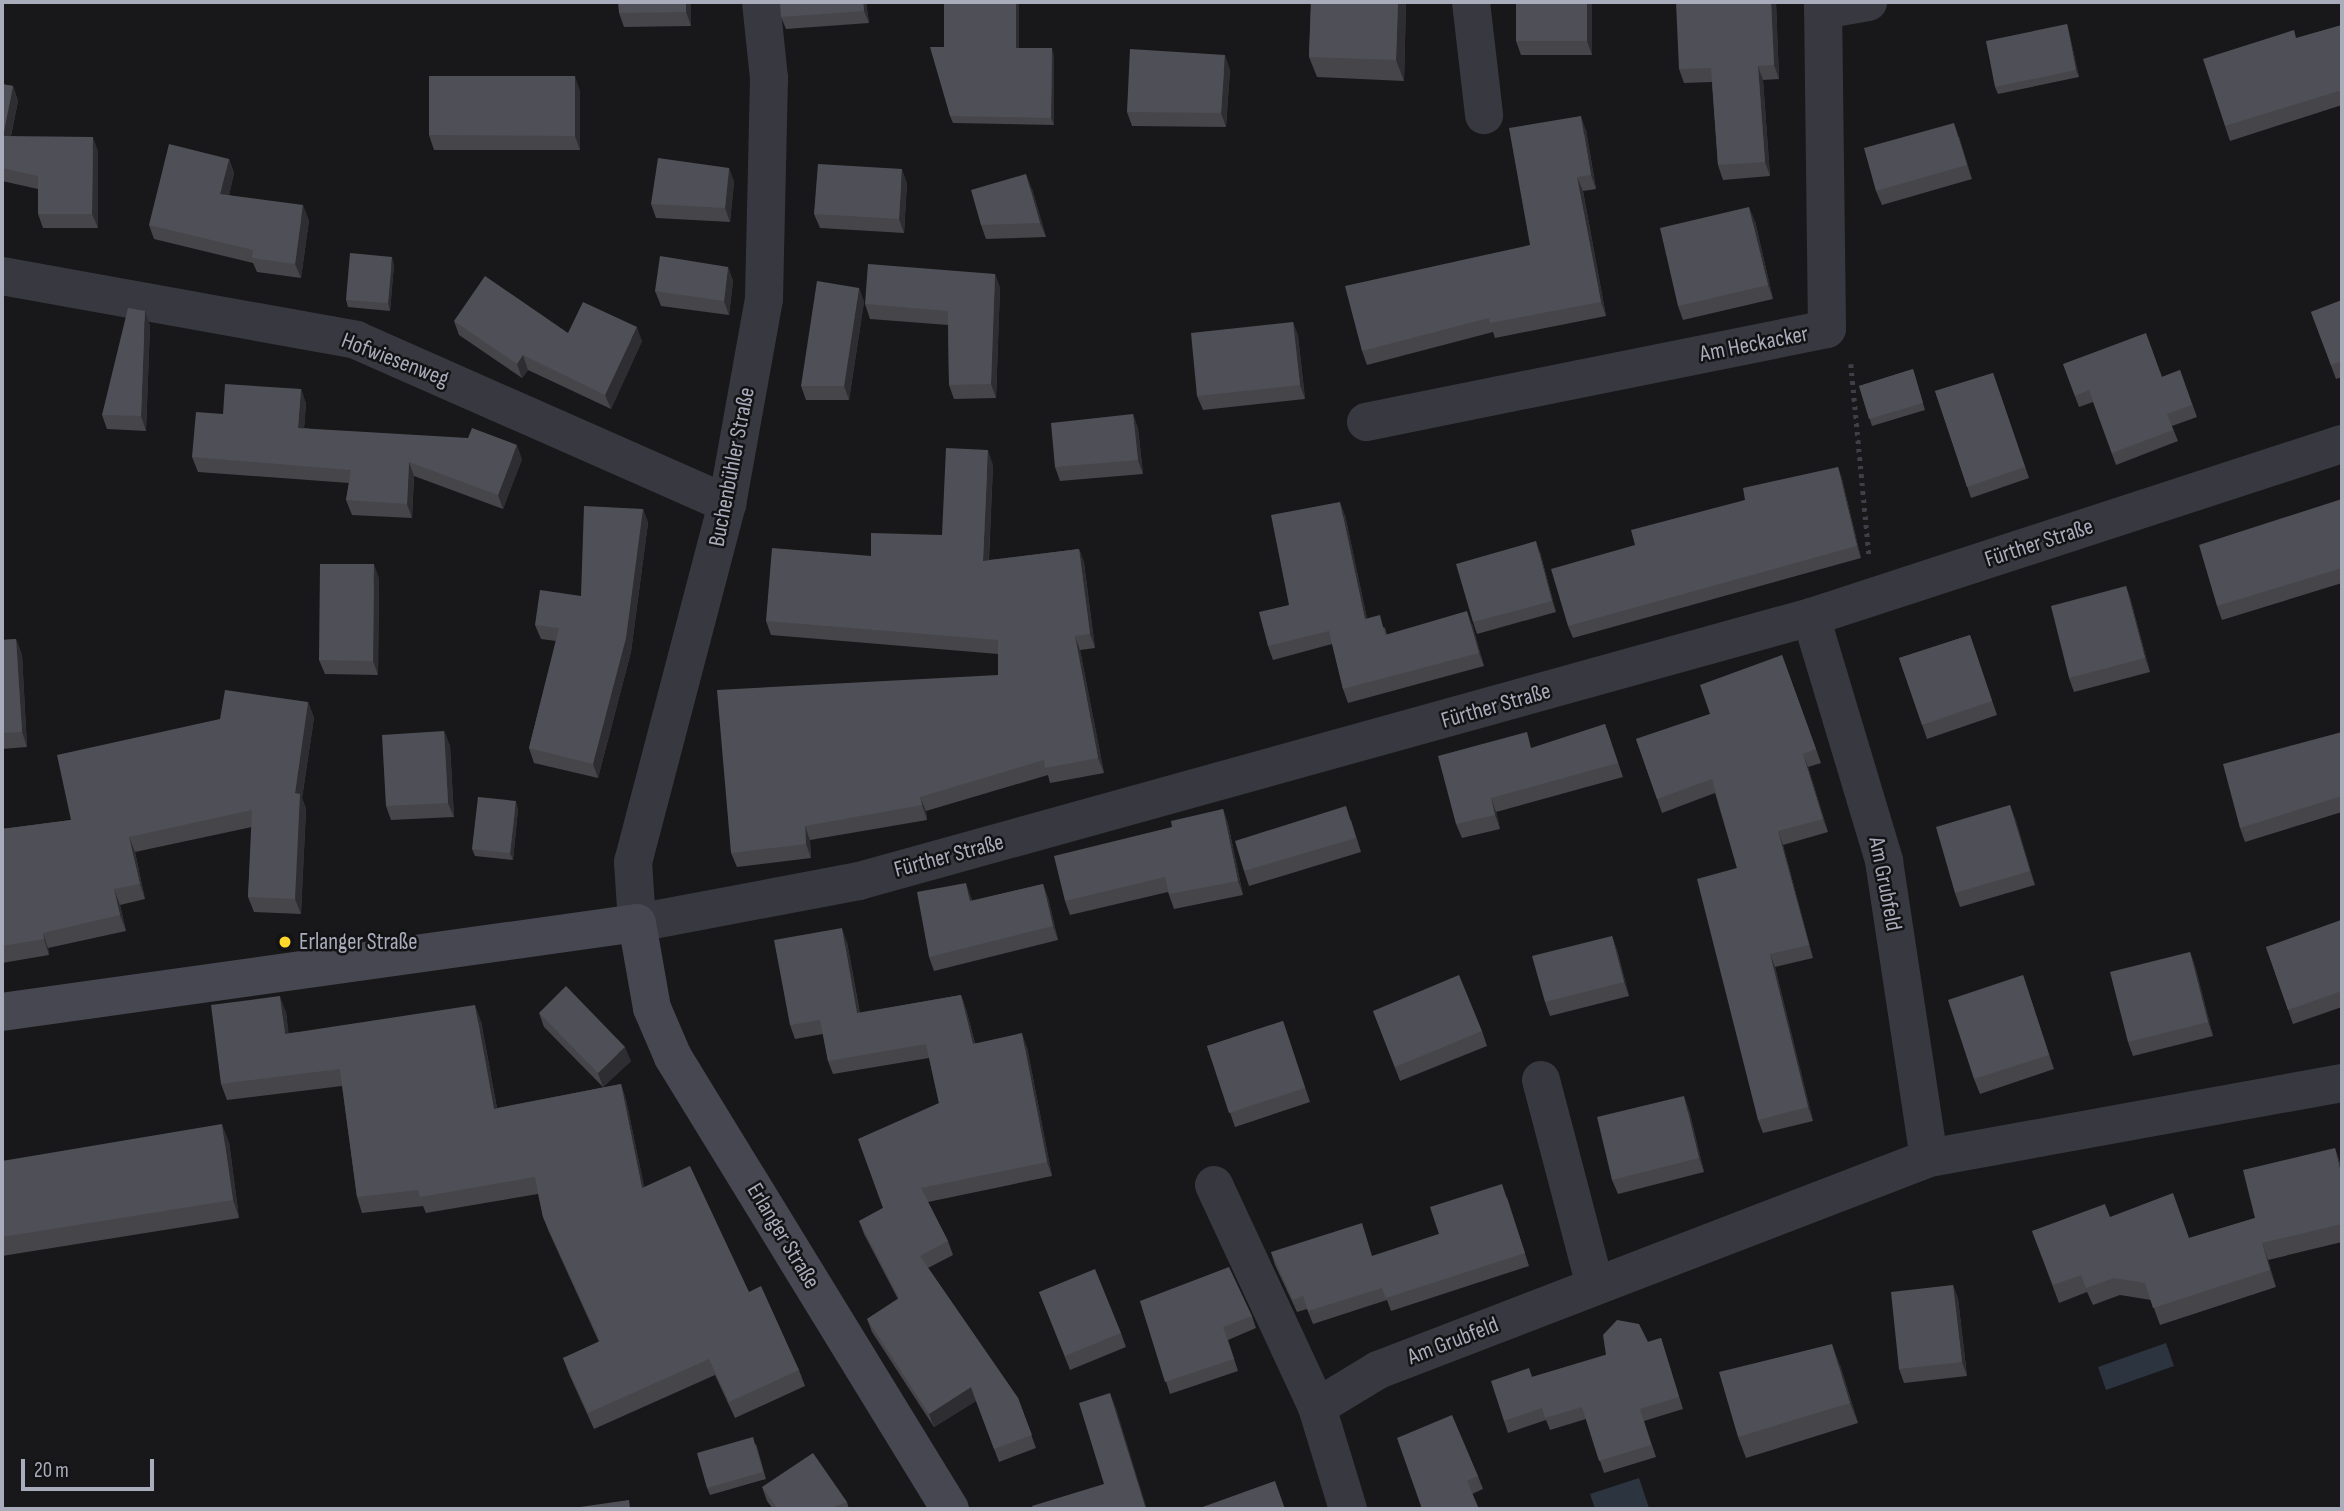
<!DOCTYPE html>
<meta charset="utf-8">
<style>
body{margin:0}
#map{position:relative;width:2344px;height:1511px;overflow:hidden;background:#18181a;font-family:"Sofia Sans Condensed",sans-serif}
div>[style]{position:absolute}
[style*='--x']{left:calc(var(--x)*1px);top:calc(var(--y)*1px);width:calc(var(--w)*1px);rotate:calc(var(--a)*1deg)}
.water>*{inset:0;background:#2c3440}
.path>*{height:4.5px;margin-top:-2.25px;transform-origin:0;background:repeating-linear-gradient(90deg,#3e3f47 0 3.5px,transparent 0 8.5px)}
.minor>*{height:38px;margin:-19px;padding:0 19px;transform-origin:19px;border-radius:19px;background:#383940}
.tertiary>*{height:38px;margin:-19px;padding:0 19px;transform-origin:19px;border-radius:19px;background:#383940}
.secondary>*{height:38px;margin:-19px;padding:0 19px;transform-origin:19px;border-radius:19px;background:#464750}
.wall>*{inset:0;background:#45454a}
.shaded-wall>*{inset:0;background:#2e2e32}
.building>*{inset:0;background:#4f5057}
.dots>*{width:19px;height:19px;translate:-50% -50%;box-sizing:border-box;border:4px solid #131315;border-radius:50%}
span{translate:-50% -50%;white-space:nowrap;text-align:center;line-height:1.15;-webkit-text-stroke:5px #131315;paint-order:stroke}
.street-label{font-size:23px;color:#a9acbb}
.poi-label{font-size:23px;color:#a9acbb}
.left{translate:0 -50%;text-align:left}
.frame{position:absolute;inset:0;border:4px solid #a9acbb;pointer-events:none}
.scale{position:absolute;left:21px;top:1459px;width:133px;height:32px;box-sizing:border-box;border:4px solid #a9acbb;border-top:0;padding-left:9px;font-size:21px;line-height:24px;white-space:nowrap;color:#a9acbb;-webkit-text-stroke:5px #131315;paint-order:stroke}
</style>
<div id="map">
<div class="water">
<div style="clip-path:polygon(2166px 1343px,2174px 1366px,2106px 1390px,2098px 1367px)"></div>
<div style="clip-path:polygon(1639px 1478px,1649px 1508px,1595px 1509px,1590px 1494px)"></div>
</div>
<div class="path">
<div style="--x:1851;--y:364;--w:191;--a:84.6"></div>
</div>
<div class="minor">
<div style="--x:1471;--y:2;--w:114;--a:83.4"></div>
<div style="--x:1823;--y:10;--w:46;--a:-10.1"></div>
<div style="--x:2;--y:276;--w:360;--a:10.2"></div>
<div style="--x:356;--y:340;--w:406;--a:23.8"></div>
<div style="--x:1366;--y:422;--w:470;--a:-11.4"></div>
<div style="--x:1827;--y:329;--w:327;--a:-90.7"></div>
<div style="--x:1811;--y:617;--w:255;--a:73.3"></div>
<div style="--x:1884;--y:861;--w:300;--a:81.4"></div>
<div style="--x:1541;--y:1080;--w:213;--a:75.3"></div>
<div style="--x:1214;--y:1185;--w:245;--a:65.1"></div>
<div style="--x:1348;--y:1509;--w:107;--a:-106.9"></div>
<div style="--x:1317;--y:1407;--w:71;--a:-31.2"></div>
<div style="--x:1378;--y:1370;--w:590;--a:-21.04"></div>
<div style="--x:1929;--y:1158;--w:420;--a:-10.3"></div>
</div>
<div class="tertiary">
<div style="--x:761;--y:2;--w:76;--a:84"></div>
<div style="--x:769;--y:78;--w:221;--a:91.3"></div>
<div style="--x:764;--y:299;--w:208;--a:100.2"></div>
<div style="--x:727;--y:504;--w:370;--a:104.7"></div>
<div style="--x:633;--y:862;--w:61;--a:86.2"></div>
<div style="--x:637;--y:923;--w:226;--a:-10.7"></div>
<div style="--x:859;--y:881;--w:988;--a:-15.5"></div>
<div style="--x:1811;--y:617;--w:558;--a:-18.05"></div>
</div>
<div class="secondary">
<div style="--x:2;--y:1012;--w:641;--a:-7.98"></div>
<div style="--x:637;--y:923;--w:86;--a:80"></div>
<div style="--x:652;--y:1008;--w:53;--a:66.8"></div>
<div style="--x:673;--y:1057;--w:530;--a:58.5"></div>
</div>
<div class="wall">
<div style="clip-path:polygon(691px 2px,691px 26px,624px 27px,619px 13px)"></div>
<div style="clip-path:polygon(780px 2px,866px 2px,869px 23px,786px 29px,781px 17px)"></div>
<div style="clip-path:polygon(944px 2px,1019px 2px,1019px 48px,1054px 56px,1054px 125px,953px 123px,950px 116px,944px 47px)"></div>
<div style="clip-path:polygon(1311px 2px,1406px 2px,1404px 81px,1317px 77px,1309px 57px)"></div>
<div style="clip-path:polygon(1592px 2px,1592px 55px,1521px 55px,1516px 41px)"></div>
<div style="clip-path:polygon(1776px 2px,1779px 79px,1763px 80px,1770px 176px,1723px 180px,1718px 165px,1712px 82px,1684px 83px,1679px 69px)"></div>
<div style="clip-path:polygon(2067px 24px,2069px 32px,2079px 77px,1998px 94px,1995px 87px)"></div>
<div style="clip-path:polygon(2342px 25px,2342px 105px,2230px 141px,2225px 126px,2297px 38px)"></div>
<div style="clip-path:polygon(1230px 69px,1226px 127px,1132px 126px,1127px 112px)"></div>
<div style="clip-path:polygon(2px 84px,13px 86px,18px 101px,11px 136px,98px 151px,98px 228px,43px 228px,38px 214px,38px 189px,2px 181px)"></div>
<div style="clip-path:polygon(580px 91px,580px 150px,434px 150px,429px 135px)"></div>
<div style="clip-path:polygon(1586px 130px,1596px 189px,1583px 191px,1606px 316px,1495px 338px,1493px 332px,1367px 365px,1362px 351px,1530px 245px)"></div>
<div style="clip-path:polygon(1959px 137px,1972px 179px,1882px 205px,1876px 191px)"></div>
<div style="clip-path:polygon(229px 159px,234px 173px,229px 195px,309px 220px,301px 278px,257px 272px,253px 263px,154px 239px,149px 225px)"></div>
<div style="clip-path:polygon(729px 168px,734px 182px,730px 222px,656px 218px,651px 204px)"></div>
<div style="clip-path:polygon(907px 183px,904px 233px,820px 228px,814px 214px)"></div>
<div style="clip-path:polygon(1032px 189px,1046px 237px,986px 239px,981px 225px)"></div>
<div style="clip-path:polygon(1755px 221px,1773px 299px,1683px 320px,1678px 306px)"></div>
<div style="clip-path:polygon(394px 264px,390px 311px,348px 307px,346px 300px)"></div>
<div style="clip-path:polygon(728px 267px,733px 281px,729px 315px,661px 306px,655px 291px)"></div>
<div style="clip-path:polygon(995px 274px,1000px 288px,996px 398px,954px 399px,949px 385px,948px 325px,870px 319px,865px 304px)"></div>
<div style="clip-path:polygon(859px 288px,864px 302px,849px 400px,806px 400px,801px 386px)"></div>
<div style="clip-path:polygon(2342px 300px,2342px 377px,2336px 379px,2311px 312px)"></div>
<div style="clip-path:polygon(454px 321px,642px 341px,611px 409px,528px 370px,522px 378px,459px 335px)"></div>
<div style="clip-path:polygon(1293px 322px,1298px 336px,1305px 399px,1203px 410px,1197px 396px)"></div>
<div style="clip-path:polygon(150px 325px,146px 431px,107px 429px,102px 415px)"></div>
<div style="clip-path:polygon(2063px 364px,2162px 377px,2180px 370px,2197px 417px,2172px 426px,2178px 441px,2116px 465px,2093px 402px,2079px 407px)"></div>
<div style="clip-path:polygon(1913px 369px,1925px 410px,1872px 426px,1859px 386px)"></div>
<div style="clip-path:polygon(1993px 373px,2029px 478px,1971px 498px,1935px 391px)"></div>
<div style="clip-path:polygon(301px 389px,306px 404px,304px 428px,522px 459px,503px 509px,414px 476px,412px 518px,352px 515px,346px 500px,349px 483px,198px 472px,192px 457px)"></div>
<div style="clip-path:polygon(1133px 414px,1138px 429px,1143px 474px,1060px 481px,1055px 467px)"></div>
<div style="clip-path:polygon(993px 465px,989px 560px,1079px 549px,1084px 563px,1095px 648px,1080px 650px,1104px 773px,1050px 783px,1048px 775px,926px 811px,927px 820px,810px 840px,811px 858px,737px 867px,731px 853px,998px 675px,998px 654px,771px 635px,766px 621px,871px 556px,942px 535px)"></div>
<div style="clip-path:polygon(1838px 467px,1842px 479px,1861px 558px,1573px 638px,1568px 626px,1635px 545px,1745px 500px)"></div>
<div style="clip-path:polygon(2342px 499px,2342px 583px,2222px 620px,2217px 606px)"></div>
<div style="clip-path:polygon(643px 509px,648px 523px,631px 652px,598px 778px,534px 763px,529px 748px,556px 641px,541px 639px,535px 625px,581px 596px)"></div>
<div style="clip-path:polygon(1345px 515px,1367px 619px,1385px 628px,1387px 635px,1472px 624px,1484px 666px,1348px 703px,1343px 689px,1332px 644px,1273px 660px,1268px 646px,1289px 605px)"></div>
<div style="clip-path:polygon(1540px 552px,1556px 612px,1477px 634px,1473px 622px)"></div>
<div style="clip-path:polygon(379px 578px,378px 675px,325px 674px,319px 660px)"></div>
<div style="clip-path:polygon(2126px 586px,2131px 601px,2150px 672px,2074px 692px,2069px 678px)"></div>
<div style="clip-path:polygon(1970px 635px,1997px 715px,1927px 739px,1899px 658px)"></div>
<div style="clip-path:polygon(16px 639px,22px 655px,27px 747px,2px 749px,2px 640px)"></div>
<div style="clip-path:polygon(1782px 655px,1821px 763px,1808px 767px,1828px 832px,1783px 845px,1813px 958px,1775px 967px,1813px 1121px,1763px 1133px,1758px 1120px,1737px 868px,1715px 793px,1662px 813px,1636px 739px,1710px 714px)"></div>
<div style="clip-path:polygon(308px 702px,314px 718px,302px 798px,306px 809px,301px 914px,254px 912px,248px 897px,252px 827px,135px 852px,145px 899px,120px 905px,126px 931px,48px 948px,49px 955px,2px 963px,2px 829px,71px 820px)"></div>
<div style="clip-path:polygon(1605px 724px,1623px 777px,1496px 812px,1500px 829px,1462px 838px,1456px 824px,1533px 748px)"></div>
<div style="clip-path:polygon(444px 731px,450px 746px,454px 817px,391px 820px,386px 806px)"></div>
<div style="clip-path:polygon(2342px 732px,2342px 812px,2245px 842px,2240px 828px)"></div>
<div style="clip-path:polygon(2010px 805px,2035px 885px,1960px 907px,1955px 893px)"></div>
<div style="clip-path:polygon(518px 809px,513px 860px,475px 856px,472px 849px)"></div>
<div style="clip-path:polygon(1223px 809px,1228px 824px,1243px 895px,1174px 909px,1168px 892px,1070px 915px,1065px 901px,1172px 827px)"></div>
<div style="clip-path:polygon(1351px 820px,1361px 852px,1249px 886px,1244px 871px)"></div>
<div style="clip-path:polygon(1043px 884px,1048px 898px,1058px 940px,934px 971px,929px 957px,971px 897px,972px 901px)"></div>
<div style="clip-path:polygon(2342px 925px,2342px 1007px,2293px 1024px,2266px 947px)"></div>
<div style="clip-path:polygon(1612px 936px,1617px 950px,1629px 996px,1550px 1016px,1545px 1002px)"></div>
<div style="clip-path:polygon(847px 942px,860px 1013px,961px 995px,966px 1009px,975px 1043px,1027px 1047px,1052px 1176px,928px 1202px,948px 1241px,953px 1255px,928px 1268px,1018px 1398px,1036px 1448px,999px 1462px,976px 1401px,934px 1427px,872px 1332px,867px 1319px,898px 1299px,864px 1234px,859px 1221px,883px 1208px,939px 1103px,929px 1058px,833px 1074px,828px 1061px,823px 1034px,795px 1039px,790px 1025px)"></div>
<div style="clip-path:polygon(2190px 952px,2195px 966px,2213px 1036px,2133px 1056px,2128px 1042px)"></div>
<div style="clip-path:polygon(2023px 975px,2054px 1069px,1980px 1094px,1974px 1079px)"></div>
<div style="clip-path:polygon(1373px 1011px,1482px 1031px,1487px 1046px,1400px 1081px)"></div>
<div style="clip-path:polygon(286px 1012px,288px 1033px,481px 1021px,497px 1108px,621px 1084px,626px 1100px,644px 1187px,749px 1292px,799px 1370px,805px 1386px,735px 1418px,715px 1375px,594px 1429px,569px 1374px,563px 1358px,599px 1342px,549px 1232px,543px 1217px,538px 1194px,426px 1213px,423px 1206px,362px 1213px,357px 1197px,342px 1086px,227px 1100px,221px 1084px)"></div>
<div style="clip-path:polygon(539px 1013px,631px 1061px,603px 1087px,544px 1027px)"></div>
<div style="clip-path:polygon(1283px 1021px,1310px 1102px,1235px 1127px,1207px 1046px)"></div>
<div style="clip-path:polygon(1689px 1110px,1704px 1172px,1618px 1194px,1612px 1180px)"></div>
<div style="clip-path:polygon(229px 1142px,239px 1218px,2px 1256px,2px 1161px)"></div>
<div style="clip-path:polygon(2335px 1148px,2342px 1169px,2342px 1242px,2268px 1260px,2276px 1287px,2160px 1325px,2151px 1300px,2120px 1295px,2093px 1305px,2087px 1292px,2059px 1303px,2032px 1231px,2110px 1217px,2189px 1238px,2255px 1218px)"></div>
<div style="clip-path:polygon(1507px 1197px,1529px 1266px,1391px 1311px,1387px 1300px,1313px 1324px,1307px 1309px,1297px 1312px,1275px 1265px,1271px 1252px,1373px 1256px,1439px 1234px)"></div>
<div style="clip-path:polygon(1953px 1285px,1958px 1299px,1967px 1376px,1904px 1383px,1899px 1369px)"></div>
<div style="clip-path:polygon(1039px 1292px,1121px 1333px,1126px 1347px,1070px 1370px)"></div>
<div style="clip-path:polygon(1140px 1301px,1252px 1316px,1256px 1328px,1228px 1340px,1238px 1371px,1170px 1394px)"></div>
<div style="clip-path:polygon(1661px 1338px,1683px 1409px,1644px 1421px,1656px 1457px,1604px 1473px,1586px 1419px,1550px 1430px,1546px 1420px,1508px 1433px,1504px 1421px,1532px 1377px)"></div>
<div style="clip-path:polygon(1840px 1365px,1858px 1423px,1746px 1458px,1738px 1437px)"></div>
<div style="clip-path:polygon(1397px 1438px,1478px 1476px,1483px 1489px,1472px 1494px)"></div>
<div style="clip-path:polygon(756px 1444px,766px 1479px,710px 1495px,707px 1488px)"></div>
<div style="clip-path:polygon(762px 1487px,847px 1502px,849px 1509px,773px 1509px,767px 1501px)"></div>
</div>
<div class="shaded-wall">
<div style="clip-path:polygon(686px 2px,691px 2px,691px 26px,686px 12px)"></div>
<div style="clip-path:polygon(863px 2px,866px 2px,869px 23px,864px 11px)"></div>
<div style="clip-path:polygon(1016px 2px,1019px 2px,1019px 55px,1016px 48px)"></div>
<div style="clip-path:polygon(1398px 2px,1406px 2px,1404px 81px,1396px 60px)"></div>
<div style="clip-path:polygon(1587px 2px,1592px 2px,1592px 55px,1587px 41px)"></div>
<div style="clip-path:polygon(1771px 2px,1776px 2px,1779px 79px,1774px 65px)"></div>
<div style="clip-path:polygon(2067px 24px,2069px 32px,2079px 77px,2076px 70px)"></div>
<div style="clip-path:polygon(1052px 48px,1054px 56px,1054px 125px,1051px 118px)"></div>
<div style="clip-path:polygon(1225px 55px,1230px 69px,1226px 127px,1221px 113px)"></div>
<div style="clip-path:polygon(1758px 66px,1763px 80px,1770px 176px,1765px 162px)"></div>
<div style="clip-path:polygon(575px 76px,580px 91px,580px 150px,575px 136px)"></div>
<div style="clip-path:polygon(13px 86px,18px 101px,8px 150px,3px 136px)"></div>
<div style="clip-path:polygon(1581px 116px,1586px 130px,1596px 189px,1591px 175px)"></div>
<div style="clip-path:polygon(1954px 123px,1959px 137px,1972px 179px,1967px 165px)"></div>
<div style="clip-path:polygon(93px 137px,98px 151px,98px 228px,92px 214px)"></div>
<div style="clip-path:polygon(229px 159px,234px 173px,226px 208px,220px 194px)"></div>
<div style="clip-path:polygon(729px 168px,734px 182px,730px 222px,725px 208px)"></div>
<div style="clip-path:polygon(902px 169px,907px 183px,904px 233px,899px 219px)"></div>
<div style="clip-path:polygon(1026px 174px,1032px 189px,1046px 237px,1040px 223px)"></div>
<div style="clip-path:polygon(1577px 177px,1583px 191px,1606px 316px,1601px 302px)"></div>
<div style="clip-path:polygon(303px 205px,309px 220px,301px 278px,295px 264px)"></div>
<div style="clip-path:polygon(1749px 207px,1755px 221px,1773px 299px,1768px 285px)"></div>
<div style="clip-path:polygon(392px 257px,394px 264px,390px 311px,388px 303px)"></div>
<div style="clip-path:polygon(728px 267px,733px 281px,729px 315px,724px 301px)"></div>
<div style="clip-path:polygon(995px 274px,1000px 288px,996px 398px,991px 384px)"></div>
<div style="clip-path:polygon(859px 288px,864px 302px,849px 400px,844px 386px)"></div>
<div style="clip-path:polygon(145px 311px,150px 325px,146px 431px,141px 416px)"></div>
<div style="clip-path:polygon(1293px 322px,1298px 336px,1305px 399px,1300px 385px)"></div>
<div style="clip-path:polygon(637px 327px,642px 341px,611px 409px,605px 395px)"></div>
<div style="clip-path:polygon(523px 355px,528px 370px,522px 378px,517px 364px)"></div>
<div style="clip-path:polygon(301px 389px,306px 404px,303px 442px,298px 428px)"></div>
<div style="clip-path:polygon(1133px 414px,1138px 429px,1143px 474px,1138px 460px)"></div>
<div style="clip-path:polygon(517px 445px,522px 459px,503px 509px,498px 495px)"></div>
<div style="clip-path:polygon(988px 450px,993px 465px,988px 575px,983px 561px)"></div>
<div style="clip-path:polygon(409px 462px,414px 476px,412px 518px,407px 504px)"></div>
<div style="clip-path:polygon(1838px 467px,1842px 479px,1861px 558px,1857px 546px)"></div>
<div style="clip-path:polygon(1340px 502px,1345px 515px,1370px 632px,1365px 619px)"></div>
<div style="clip-path:polygon(643px 509px,648px 523px,631px 652px,598px 778px,593px 764px)"></div>
<div style="clip-path:polygon(1536px 541px,1540px 552px,1556px 612px,1552px 601px)"></div>
<div style="clip-path:polygon(1079px 549px,1084px 563px,1095px 648px,1090px 634px)"></div>
<div style="clip-path:polygon(374px 564px,379px 578px,378px 675px,373px 661px)"></div>
<div style="clip-path:polygon(2126px 586px,2131px 601px,2150px 672px,2145px 658px)"></div>
<div style="clip-path:polygon(1467px 611px,1472px 624px,1484px 666px,1479px 653px)"></div>
<div style="clip-path:polygon(1075px 636px,1080px 650px,1104px 773px,1098px 758px)"></div>
<div style="clip-path:polygon(16px 639px,22px 655px,27px 747px,22px 732px)"></div>
<div style="clip-path:polygon(308px 702px,314px 718px,302px 798px,306px 809px,301px 914px,295px 899px,295px 793px)"></div>
<div style="clip-path:polygon(444px 731px,450px 746px,454px 817px,448px 803px)"></div>
<div style="clip-path:polygon(1803px 754px,1808px 767px,1828px 832px,1823px 819px)"></div>
<div style="clip-path:polygon(920px 797px,926px 811px,927px 820px,922px 805px)"></div>
<div style="clip-path:polygon(1491px 798px,1496px 812px,1500px 829px,1495px 815px)"></div>
<div style="clip-path:polygon(516px 801px,518px 809px,513px 860px,510px 853px)"></div>
<div style="clip-path:polygon(2010px 805px,2016px 820px,2035px 885px,2030px 871px)"></div>
<div style="clip-path:polygon(1223px 809px,1228px 824px,1243px 895px,1238px 881px)"></div>
<div style="clip-path:polygon(805px 826px,810px 840px,811px 858px,806px 844px)"></div>
<div style="clip-path:polygon(1778px 831px,1783px 845px,1813px 958px,1809px 945px)"></div>
<div style="clip-path:polygon(129px 837px,135px 852px,145px 899px,140px 884px)"></div>
<div style="clip-path:polygon(966px 883px,971px 897px,975px 916px,970px 901px)"></div>
<div style="clip-path:polygon(1043px 884px,1048px 898px,1058px 940px,1053px 926px)"></div>
<div style="clip-path:polygon(114px 889px,120px 905px,126px 931px,120px 915px)"></div>
<div style="clip-path:polygon(842px 928px,847px 942px,862px 1027px,857px 1013px)"></div>
<div style="clip-path:polygon(43px 933px,48px 948px,49px 955px,44px 939px)"></div>
<div style="clip-path:polygon(1612px 936px,1617px 950px,1629px 996px,1624px 982px)"></div>
<div style="clip-path:polygon(2190px 952px,2195px 966px,2213px 1036px,2208px 1022px)"></div>
<div style="clip-path:polygon(1770px 954px,1775px 967px,1813px 1121px,1808px 1107px)"></div>
<div style="clip-path:polygon(961px 995px,966px 1009px,978px 1057px,973px 1044px)"></div>
<div style="clip-path:polygon(280px 996px,286px 1012px,291px 1050px,285px 1034px)"></div>
<div style="clip-path:polygon(475px 1005px,481px 1021px,500px 1125px,494px 1109px)"></div>
<div style="clip-path:polygon(1022px 1033px,1027px 1047px,1052px 1176px,1047px 1162px)"></div>
<div style="clip-path:polygon(625px 1047px,631px 1061px,603px 1087px,598px 1073px)"></div>
<div style="clip-path:polygon(621px 1084px,626px 1100px,648px 1204px,642px 1188px)"></div>
<div style="clip-path:polygon(1684px 1096px,1689px 1110px,1704px 1172px,1699px 1158px)"></div>
<div style="clip-path:polygon(222px 1124px,229px 1142px,239px 1218px,233px 1200px)"></div>
<div style="clip-path:polygon(2335px 1148px,2342px 1169px,2342px 1178px)"></div>
<div style="clip-path:polygon(2262px 1243px,2268px 1260px,2276px 1287px,2270px 1270px)"></div>
<div style="clip-path:polygon(1953px 1285px,1958px 1299px,1967px 1376px,1962px 1362px)"></div>
<div style="clip-path:polygon(1832px 1344px,1840px 1365px,1858px 1423px,1850px 1403px)"></div>
<div style="clip-path:polygon(971px 1387px,976px 1401px,934px 1427px,929px 1414px)"></div>
<div style="clip-path:polygon(1110px 1393px,1116px 1408px,1147px 1509px,1146px 1509px)"></div>
</div>
<div class="building">
<div style="clip-path:polygon(618px 2px,686px 2px,686px 12px,619px 13px)"></div>
<div style="clip-path:polygon(780px 2px,863px 2px,864px 11px,781px 17px)"></div>
<div style="clip-path:polygon(944px 2px,1016px 2px,1016px 48px,1052px 48px,1051px 118px,950px 116px,930px 47px,944px 47px)"></div>
<div style="clip-path:polygon(1311px 2px,1398px 2px,1396px 60px,1309px 57px)"></div>
<div style="clip-path:polygon(1516px 2px,1587px 2px,1587px 41px,1516px 41px)"></div>
<div style="clip-path:polygon(1676px 2px,1771px 2px,1774px 65px,1758px 66px,1765px 162px,1718px 165px,1711px 68px,1679px 69px)"></div>
<div style="clip-path:polygon(2067px 24px,2076px 70px,1995px 87px,1986px 41px)"></div>
<div style="clip-path:polygon(2342px 25px,2342px 90px,2225px 126px,2203px 59px,2294px 30px,2296px 38px)"></div>
<div style="clip-path:polygon(1130px 49px,1225px 55px,1221px 113px,1127px 112px)"></div>
<div style="clip-path:polygon(429px 76px,575px 76px,575px 136px,429px 135px)"></div>
<div style="clip-path:polygon(2px 84px,13px 86px,3px 136px,93px 137px,92px 214px,38px 214px,38px 176px,2px 168px)"></div>
<div style="clip-path:polygon(1581px 116px,1591px 175px,1577px 177px,1601px 302px,1490px 323px,1489px 318px,1362px 351px,1345px 286px,1530px 245px,1509px 128px)"></div>
<div style="clip-path:polygon(1954px 123px,1967px 165px,1876px 191px,1864px 148px)"></div>
<div style="clip-path:polygon(169px 144px,229px 159px,220px 194px,303px 205px,295px 264px,252px 258px,253px 250px,149px 225px)"></div>
<div style="clip-path:polygon(658px 158px,729px 168px,725px 208px,651px 204px)"></div>
<div style="clip-path:polygon(818px 164px,902px 169px,899px 219px,814px 214px)"></div>
<div style="clip-path:polygon(1026px 174px,1040px 223px,981px 225px,971px 190px)"></div>
<div style="clip-path:polygon(1749px 207px,1768px 285px,1678px 306px,1660px 228px)"></div>
<div style="clip-path:polygon(350px 253px,392px 257px,388px 303px,346px 300px)"></div>
<div style="clip-path:polygon(660px 256px,728px 267px,724px 301px,655px 291px)"></div>
<div style="clip-path:polygon(868px 264px,995px 274px,991px 384px,949px 385px,948px 311px,865px 304px)"></div>
<div style="clip-path:polygon(485px 276px,568px 333px,583px 302px,637px 327px,605px 395px,523px 355px,517px 364px,454px 321px)"></div>
<div style="clip-path:polygon(817px 281px,859px 288px,844px 386px,801px 386px)"></div>
<div style="clip-path:polygon(2342px 300px,2342px 361px,2331px 365px,2311px 312px)"></div>
<div style="clip-path:polygon(128px 308px,145px 311px,141px 416px,102px 415px)"></div>
<div style="clip-path:polygon(1293px 322px,1300px 385px,1197px 396px,1191px 333px)"></div>
<div style="clip-path:polygon(2146px 333px,2162px 377px,2180px 370px,2192px 405px,2167px 414px,2173px 430px,2112px 453px,2089px 390px,2075px 396px,2063px 364px)"></div>
<div style="clip-path:polygon(1913px 369px,1923px 403px,1869px 419px,1859px 386px)"></div>
<div style="clip-path:polygon(1993px 373px,2025px 467px,1967px 487px,1935px 391px)"></div>
<div style="clip-path:polygon(225px 384px,301px 389px,298px 428px,468px 438px,472px 428px,517px 445px,498px 495px,409px 462px,407px 504px,346px 500px,351px 470px,192px 457px,196px 412px,223px 414px)"></div>
<div style="clip-path:polygon(1133px 414px,1138px 460px,1055px 467px,1051px 423px)"></div>
<div style="clip-path:polygon(946px 448px,988px 450px,983px 561px,1079px 549px,1090px 634px,1075px 636px,1098px 758px,1045px 768px,1044px 760px,920px 797px,922px 805px,805px 826px,806px 844px,731px 853px,717px 690px,998px 675px,998px 640px,766px 621px,772px 548px,871px 556px,871px 533px,942px 535px)"></div>
<div style="clip-path:polygon(1838px 467px,1857px 546px,1568px 626px,1551px 569px,1635px 545px,1631px 530px,1745px 500px,1743px 488px)"></div>
<div style="clip-path:polygon(2342px 499px,2342px 568px,2217px 606px,2199px 545px)"></div>
<div style="clip-path:polygon(1340px 502px,1365px 619px,1380px 615px,1385px 635px,1467px 611px,1479px 653px,1343px 689px,1329px 631px,1268px 646px,1259px 612px,1289px 605px,1271px 515px)"></div>
<div style="clip-path:polygon(584px 506px,643px 509px,626px 638px,593px 764px,529px 748px,559px 628px,535px 625px,540px 590px,581px 596px)"></div>
<div style="clip-path:polygon(1536px 541px,1552px 601px,1473px 622px,1456px 564px)"></div>
<div style="clip-path:polygon(320px 564px,374px 564px,373px 661px,319px 660px)"></div>
<div style="clip-path:polygon(2126px 586px,2145px 658px,2069px 678px,2051px 606px)"></div>
<div style="clip-path:polygon(1970px 635px,1992px 701px,1922px 725px,1899px 658px)"></div>
<div style="clip-path:polygon(16px 639px,22px 732px,2px 733px,2px 640px)"></div>
<div style="clip-path:polygon(1782px 655px,1816px 749px,1803px 754px,1823px 819px,1778px 831px,1809px 945px,1770px 954px,1808px 1107px,1758px 1120px,1697px 879px,1737px 868px,1712px 779px,1657px 799px,1636px 739px,1710px 714px,1700px 685px)"></div>
<div style="clip-path:polygon(225px 690px,308px 702px,295px 793px,300px 794px,295px 899px,248px 897px,252px 810px,129px 837px,140px 884px,114px 889px,120px 915px,43px 933px,44px 939px,2px 946px,2px 829px,71px 820px,57px 755px,220px 719px)"></div>
<div style="clip-path:polygon(1605px 724px,1618px 763px,1491px 798px,1495px 815px,1456px 824px,1438px 756px,1527px 732px,1531px 748px)"></div>
<div style="clip-path:polygon(444px 731px,448px 803px,386px 806px,382px 735px)"></div>
<div style="clip-path:polygon(2342px 732px,2342px 796px,2240px 828px,2223px 764px)"></div>
<div style="clip-path:polygon(478px 797px,516px 801px,510px 853px,472px 849px)"></div>
<div style="clip-path:polygon(2010px 805px,2030px 871px,1955px 893px,1936px 827px)"></div>
<div style="clip-path:polygon(1346px 806px,1356px 838px,1244px 871px,1235px 841px)"></div>
<div style="clip-path:polygon(1223px 809px,1238px 881px,1169px 894px,1165px 877px,1065px 901px,1054px 856px,1172px 827px,1171px 821px)"></div>
<div style="clip-path:polygon(966px 883px,970px 901px,1043px 884px,1053px 926px,929px 957px,917px 892px)"></div>
<div style="clip-path:polygon(2341px 920px,2342px 925px,2342px 991px,2288px 1010px,2266px 947px)"></div>
<div style="clip-path:polygon(842px 928px,857px 1013px,961px 995px,973px 1044px,1022px 1033px,1047px 1162px,921px 1188px,948px 1241px,920px 1256px,1018px 1398px,1032px 1435px,994px 1449px,971px 1387px,929px 1414px,867px 1319px,899px 1298px,859px 1221px,883px 1208px,858px 1139px,939px 1103px,926px 1044px,828px 1061px,820px 1020px,790px 1025px,774px 940px)"></div>
<div style="clip-path:polygon(1612px 936px,1624px 982px,1545px 1002px,1532px 956px)"></div>
<div style="clip-path:polygon(2190px 952px,2208px 1022px,2128px 1042px,2110px 972px)"></div>
<div style="clip-path:polygon(1459px 975px,1482px 1031px,1395px 1067px,1373px 1011px)"></div>
<div style="clip-path:polygon(2023px 975px,2049px 1055px,1974px 1079px,1948px 1000px)"></div>
<div style="clip-path:polygon(566px 986px,625px 1047px,598px 1073px,539px 1013px)"></div>
<div style="clip-path:polygon(280px 996px,285px 1034px,475px 1005px,494px 1109px,621px 1084px,642px 1188px,690px 1166px,749px 1292px,761px 1286px,799px 1370px,729px 1402px,709px 1359px,588px 1413px,563px 1358px,600px 1341px,543px 1217px,535px 1177px,420px 1197px,418px 1190px,357px 1197px,340px 1069px,221px 1084px,211px 1005px)"></div>
<div style="clip-path:polygon(1283px 1021px,1305px 1088px,1229px 1113px,1207px 1046px)"></div>
<div style="clip-path:polygon(1684px 1096px,1699px 1158px,1612px 1180px,1597px 1117px)"></div>
<div style="clip-path:polygon(222px 1124px,233px 1200px,2px 1237px,2px 1161px)"></div>
<div style="clip-path:polygon(2335px 1148px,2342px 1178px,2342px 1224px,2262px 1243px,2270px 1270px,2153px 1308px,2145px 1283px,2114px 1278px,2086px 1288px,2081px 1275px,2053px 1285px,2032px 1231px,2105px 1204px,2110px 1217px,2173px 1193px,2189px 1238px,2255px 1218px,2258px 1230px,2243px 1170px)"></div>
<div style="clip-path:polygon(1502px 1184px,1525px 1253px,1386px 1298px,1382px 1288px,1308px 1311px,1303px 1296px,1293px 1300px,1271px 1252px,1362px 1223px,1372px 1256px,1439px 1234px,1430px 1207px)"></div>
<div style="clip-path:polygon(1229px 1267px,1252px 1316px,1223px 1327px,1234px 1359px,1165px 1382px,1140px 1301px)"></div>
<div style="clip-path:polygon(1095px 1269px,1121px 1333px,1065px 1356px,1039px 1292px)"></div>
<div style="clip-path:polygon(1953px 1285px,1962px 1362px,1899px 1369px,1891px 1292px)"></div>
<div style="clip-path:polygon(1617px 1320px,1639px 1324px,1648px 1342px,1661px 1338px,1679px 1397px,1640px 1409px,1651px 1445px,1599px 1461px,1582px 1407px,1545px 1418px,1542px 1408px,1504px 1421px,1491px 1381px,1529px 1368px,1532px 1377px,1606px 1355px,1603px 1335px)"></div>
<div style="clip-path:polygon(1832px 1344px,1850px 1403px,1738px 1437px,1719px 1372px)"></div>
<div style="clip-path:polygon(1110px 1393px,1146px 1509px,1033px 1509px,1032px 1506px,1104px 1484px,1079px 1403px)"></div>
<div style="clip-path:polygon(1452px 1415px,1478px 1476px,1467px 1481px,1479px 1509px,1422px 1509px,1397px 1438px)"></div>
<div style="clip-path:polygon(753px 1437px,763px 1472px,707px 1488px,697px 1453px)"></div>
<div style="clip-path:polygon(813px 1453px,847px 1502px,827px 1509px,778px 1509px,762px 1487px)"></div>
<div style="clip-path:polygon(1275px 1481px,1285px 1509px,1197px 1509px)"></div>
<div style="clip-path:polygon(629px 1500px,630px 1509px,566px 1509px)"></div>
</div>
<div class="dots">
<div style="left:285px;top:942px;background:#ffd82b"></div>
</div>
<div class="street-label">
<span style="left:1754px;top:344px;rotate:-11deg">Am Heckacker</span>
<span style="left:395px;top:360px;rotate:21deg">Hofwiesenweg</span>
<span style="left:732px;top:467px;rotate:-79deg">Buchenbühler Straße</span>
<span style="left:2039px;top:543px;rotate:-18deg">Fürther Straße</span>
<span style="left:1496px;top:706px;rotate:-16deg">Fürther Straße</span>
<span style="left:949px;top:856px;rotate:-15deg">Fürther Straße</span>
<span style="left:1885px;top:884px;rotate:79deg">Am Grubfeld</span>
<span style="left:783px;top:1236px;rotate:59deg">Erlanger Straße</span>
<span style="left:1453px;top:1341px;rotate:-21deg">Am Grubfeld</span>
</div>
<div class="poi-label">
<span class="left" style="left:299px;top:942px">Erlanger Straße</span>
</div>
<div class="frame"></div>
<div class="scale">20 m</div>
</div>
